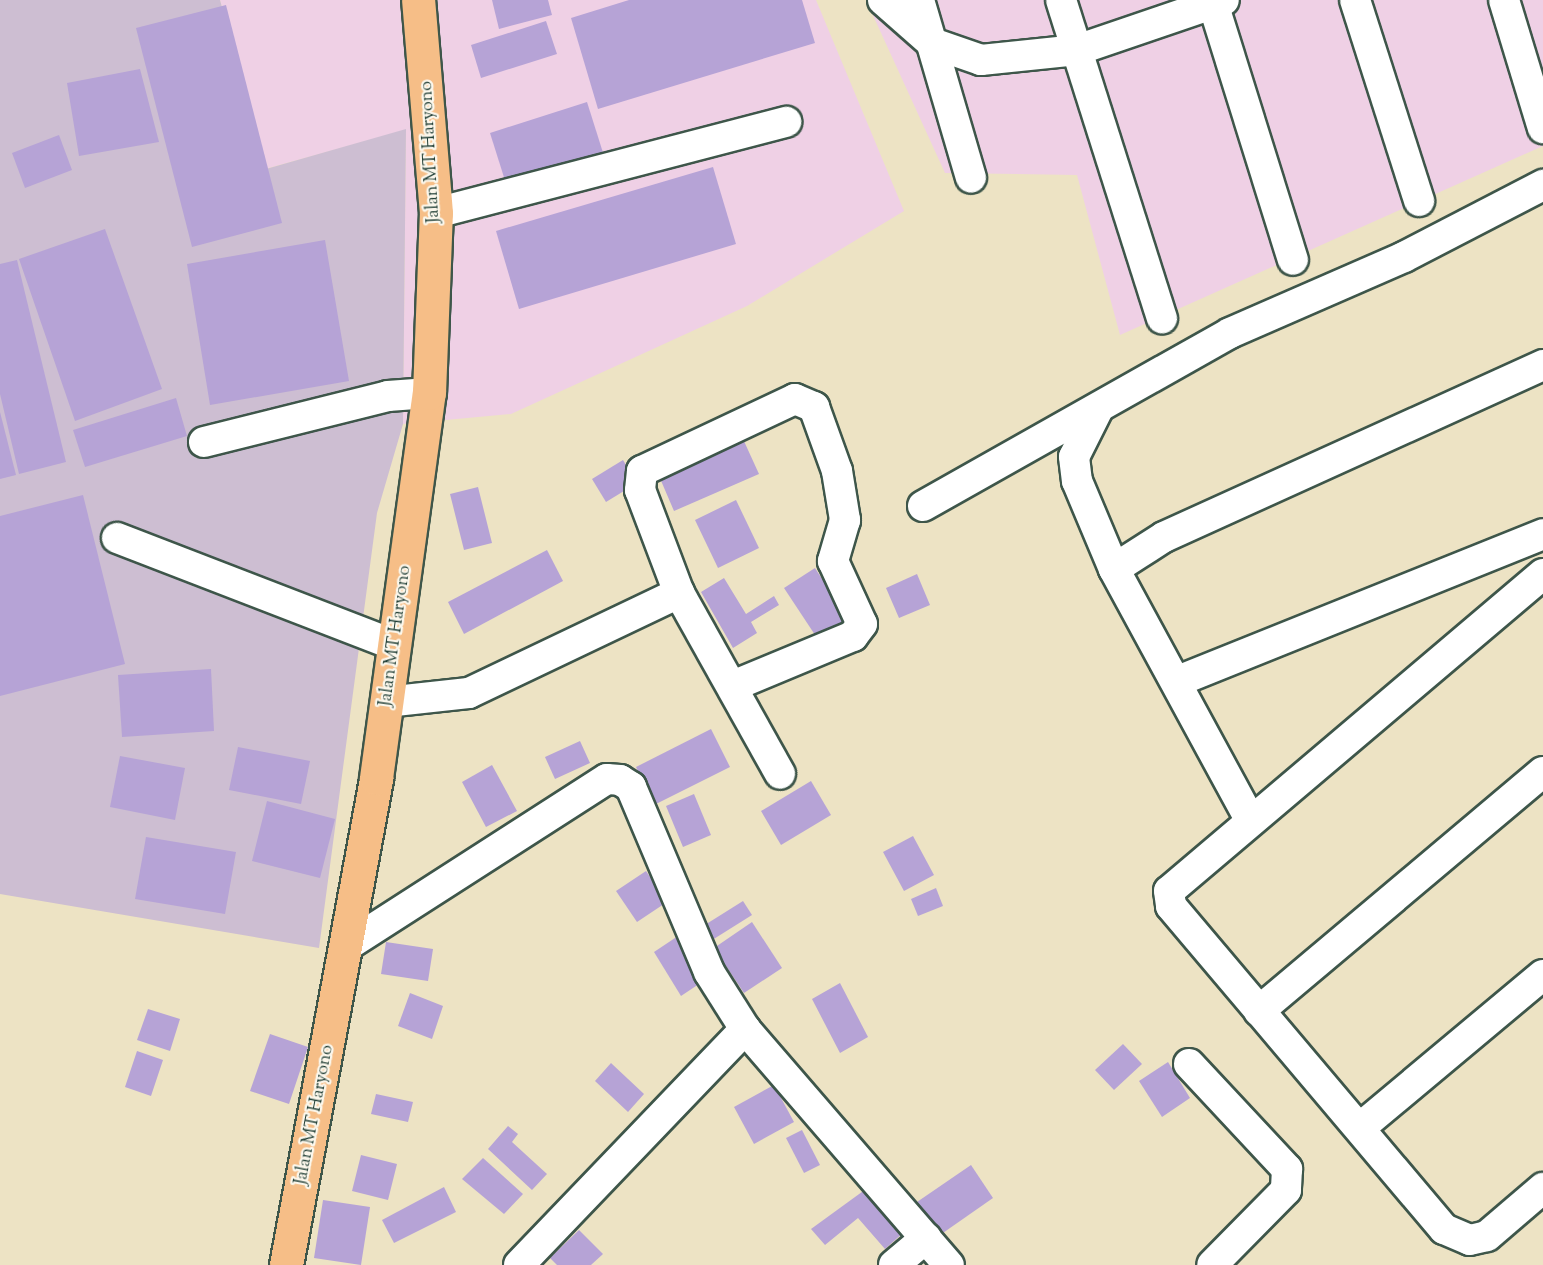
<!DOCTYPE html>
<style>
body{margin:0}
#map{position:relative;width:1543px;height:1265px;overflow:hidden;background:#ede3c4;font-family:"Sorts Mill Goudy",serif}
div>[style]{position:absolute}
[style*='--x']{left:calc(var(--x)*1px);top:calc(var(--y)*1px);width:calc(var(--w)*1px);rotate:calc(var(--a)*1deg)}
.built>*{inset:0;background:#efd0e5}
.industrial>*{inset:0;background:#cdbed2}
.building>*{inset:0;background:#b6a3d6}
.roads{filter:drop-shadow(2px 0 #3e564a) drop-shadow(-2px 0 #3e564a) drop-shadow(0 2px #3e564a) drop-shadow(0 -2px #3e564a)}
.minor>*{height:30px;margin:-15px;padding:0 15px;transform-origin:15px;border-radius:15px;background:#fff}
.major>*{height:33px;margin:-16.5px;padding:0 16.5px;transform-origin:16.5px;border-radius:16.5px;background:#f6be87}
span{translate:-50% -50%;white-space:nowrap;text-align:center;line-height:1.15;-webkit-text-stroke:4.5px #fbf7ec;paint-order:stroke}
.street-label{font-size:18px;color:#1f3d34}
</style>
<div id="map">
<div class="built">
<div style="clip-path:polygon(220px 0,816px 0,904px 211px,747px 306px,511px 414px,403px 424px,406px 130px,265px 169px)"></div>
<div style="clip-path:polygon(866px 0,1543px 0,1543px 146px,1120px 335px,1077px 175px,945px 173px)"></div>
</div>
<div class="industrial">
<div style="clip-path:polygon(0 0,220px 0,266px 169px,406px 129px,403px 424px,377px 513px,319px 948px,0 894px)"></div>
</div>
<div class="building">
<div style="clip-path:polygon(492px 0,548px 0,552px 15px,499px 29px)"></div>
<div style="clip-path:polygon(629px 0,802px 0,815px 43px,598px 109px,571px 18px)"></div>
<div style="clip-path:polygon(226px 5px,282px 223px,192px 247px,136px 28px)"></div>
<div style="clip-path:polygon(546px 21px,557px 54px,481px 78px,471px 45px)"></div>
<div style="clip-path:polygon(140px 69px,159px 142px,79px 156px,67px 83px)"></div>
<div style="clip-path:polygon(587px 102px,605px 159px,508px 190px,490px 133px)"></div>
<div style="clip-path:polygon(59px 135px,72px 170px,25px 188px,12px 153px)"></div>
<div style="clip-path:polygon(713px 167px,736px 244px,519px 309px,496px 231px)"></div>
<div style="clip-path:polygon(105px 229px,162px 389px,75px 421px,19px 259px)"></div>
<div style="clip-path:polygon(325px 240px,349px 381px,210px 405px,187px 264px)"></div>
<div style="clip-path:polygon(17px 260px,66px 462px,19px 474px,0 394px,0 264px)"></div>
<div style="clip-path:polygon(176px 398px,187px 436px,85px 467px,73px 430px)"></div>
<div style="clip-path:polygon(0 412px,16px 475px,0 479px)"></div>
<div style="clip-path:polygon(743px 439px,759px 474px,674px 511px,659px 476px)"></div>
<div style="clip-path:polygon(623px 460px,637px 483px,606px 502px,592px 479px)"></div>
<div style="clip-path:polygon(478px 487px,492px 543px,464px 550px,450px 494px)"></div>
<div style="clip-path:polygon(83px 495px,125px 664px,0 696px,0 516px)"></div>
<div style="clip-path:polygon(736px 500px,759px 548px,718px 568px,695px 520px)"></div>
<div style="clip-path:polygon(547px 550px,563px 581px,464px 634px,448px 602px)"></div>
<div style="clip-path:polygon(815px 568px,851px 624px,821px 644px,784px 588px)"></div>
<div style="clip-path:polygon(917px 574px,930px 605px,899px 618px,886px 588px)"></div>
<div style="clip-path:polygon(724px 578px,746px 614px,774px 596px,779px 605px,751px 622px,757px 633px,733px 648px,701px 592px)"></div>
<div style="clip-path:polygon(211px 669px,214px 731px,122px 737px,118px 675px)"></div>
<div style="clip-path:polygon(711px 729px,730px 767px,654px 805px,636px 767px)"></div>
<div style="clip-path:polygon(580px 741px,590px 763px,555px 779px,545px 757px)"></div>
<div style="clip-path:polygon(238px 747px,310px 761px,301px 804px,229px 790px)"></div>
<div style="clip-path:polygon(120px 756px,185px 768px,175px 820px,110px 807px)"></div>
<div style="clip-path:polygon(492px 765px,517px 811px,486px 827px,462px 782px)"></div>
<div style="clip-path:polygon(811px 781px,831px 815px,781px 845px,761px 811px)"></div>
<div style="clip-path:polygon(694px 794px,711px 835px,683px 847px,666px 806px)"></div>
<div style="clip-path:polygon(267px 801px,335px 819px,320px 878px,252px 861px)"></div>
<div style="clip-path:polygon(913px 836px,934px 875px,904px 891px,883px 852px)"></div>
<div style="clip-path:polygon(146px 837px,236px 852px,225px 914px,135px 899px)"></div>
<div style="clip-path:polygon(646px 871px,667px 902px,637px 922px,616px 891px)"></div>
<div style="clip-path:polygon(936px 888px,943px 906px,918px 916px,911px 899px)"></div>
<div style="clip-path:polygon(743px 901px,752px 915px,709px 942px,700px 928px)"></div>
<div style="clip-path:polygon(752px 922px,782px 968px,744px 993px,714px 948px)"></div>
<div style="clip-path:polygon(678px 936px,705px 980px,681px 996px,654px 952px)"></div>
<div style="clip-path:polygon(386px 942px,433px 949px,428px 981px,381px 974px)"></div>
<div style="clip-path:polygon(840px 983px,868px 1037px,840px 1053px,812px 999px)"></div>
<div style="clip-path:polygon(410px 993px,443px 1006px,432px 1039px,398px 1026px)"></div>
<div style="clip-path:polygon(148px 1009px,180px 1019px,170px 1051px,137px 1040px)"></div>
<div style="clip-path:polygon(270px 1034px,308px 1047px,289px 1104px,250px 1091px)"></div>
<div style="clip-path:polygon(1123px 1044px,1142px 1064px,1114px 1090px,1095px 1070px)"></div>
<div style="clip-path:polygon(137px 1051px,163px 1060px,151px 1096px,125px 1087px)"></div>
<div style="clip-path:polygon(1168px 1062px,1190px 1098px,1162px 1117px,1139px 1081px)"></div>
<div style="clip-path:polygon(611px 1063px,644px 1094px,628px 1112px,595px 1081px)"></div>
<div style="clip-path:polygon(774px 1085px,794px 1122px,754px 1144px,734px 1107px)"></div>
<div style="clip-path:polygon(376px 1094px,413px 1102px,408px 1122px,371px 1114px)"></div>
<div style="clip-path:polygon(508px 1126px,518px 1134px,512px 1142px,547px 1174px,532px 1190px,488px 1149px)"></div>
<div style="clip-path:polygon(802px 1130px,820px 1165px,804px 1173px,786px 1138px)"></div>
<div style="clip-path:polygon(361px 1155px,397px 1164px,388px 1200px,352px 1191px)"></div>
<div style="clip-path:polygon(483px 1158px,523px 1194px,504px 1214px,462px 1179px)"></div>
<div style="clip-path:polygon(971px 1165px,993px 1198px,940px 1235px,917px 1202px)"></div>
<div style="clip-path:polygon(444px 1187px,456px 1212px,394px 1243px,382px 1220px)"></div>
<div style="clip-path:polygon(866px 1189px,903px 1233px,885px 1249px,858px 1218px,825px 1245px,811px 1229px)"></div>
<div style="clip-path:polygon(323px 1200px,370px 1207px,361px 1265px,314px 1258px)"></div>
<div style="clip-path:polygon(579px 1230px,603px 1254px,591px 1265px,557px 1265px,550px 1258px)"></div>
</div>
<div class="roads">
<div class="minor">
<div style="--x:883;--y:0;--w:65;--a:41.3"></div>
<div style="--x:932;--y:43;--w:52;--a:19.1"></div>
<div style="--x:981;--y:60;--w:97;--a:-5.9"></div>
<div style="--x:1077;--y:50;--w:155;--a:-18.8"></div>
<div style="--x:919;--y:0;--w:185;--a:73.7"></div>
<div style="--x:1061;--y:0;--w:334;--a:72.4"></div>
<div style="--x:1212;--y:0;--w:272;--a:72.7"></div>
<div style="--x:1355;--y:0;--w:211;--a:72.3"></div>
<div style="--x:1504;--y:0;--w:134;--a:73.1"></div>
<div style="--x:436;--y:213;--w:362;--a:-14.6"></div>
<div style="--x:1097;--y:411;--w:51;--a:116.6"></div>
<div style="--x:1074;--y:457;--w:24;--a:83"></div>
<div style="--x:1077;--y:481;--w:95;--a:67.2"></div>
<div style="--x:1114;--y:569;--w:59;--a:-32.6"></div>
<div style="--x:1164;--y:537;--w:416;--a:-24.4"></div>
<div style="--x:204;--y:442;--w:190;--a:-14"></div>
<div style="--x:388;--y:396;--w:41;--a:-4.2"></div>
<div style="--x:923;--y:506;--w:352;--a:-29.4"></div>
<div style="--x:1230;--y:333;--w:190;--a:-23.6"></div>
<div style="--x:1404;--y:257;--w:157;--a:-27.4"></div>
<div style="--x:117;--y:538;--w:297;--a:21.1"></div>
<div style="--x:1114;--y:569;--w:285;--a:61.5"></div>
<div style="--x:1543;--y:574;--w:490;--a:139.7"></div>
<div style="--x:1169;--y:891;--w:15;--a:82"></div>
<div style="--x:1171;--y:906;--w:423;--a:49.8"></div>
<div style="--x:1444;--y:1229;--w:28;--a:23"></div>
<div style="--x:1470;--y:1240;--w:17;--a:-13"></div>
<div style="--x:1487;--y:1236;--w:74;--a:-40.6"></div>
<div style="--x:679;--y:593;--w:110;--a:-110.7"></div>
<div style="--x:640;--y:490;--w:19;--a:-84"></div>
<div style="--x:642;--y:471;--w:169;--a:-25.2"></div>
<div style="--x:795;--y:399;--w:21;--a:23"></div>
<div style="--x:814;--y:407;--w:68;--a:70.2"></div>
<div style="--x:837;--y:471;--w:50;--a:80.7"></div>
<div style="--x:845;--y:520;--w:43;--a:106.3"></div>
<div style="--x:833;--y:561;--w:69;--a:65.3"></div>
<div style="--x:862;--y:624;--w:15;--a:127"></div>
<div style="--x:853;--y:636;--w:130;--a:157.4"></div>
<div style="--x:1178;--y:681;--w:393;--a:-21.9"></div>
<div style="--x:386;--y:702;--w:83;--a:-6.2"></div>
<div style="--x:469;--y:693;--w:233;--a:-25.5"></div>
<div style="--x:679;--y:593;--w:207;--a:60.8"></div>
<div style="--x:345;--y:947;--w:311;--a:-32.7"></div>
<div style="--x:607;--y:779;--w:13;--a:4"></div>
<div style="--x:620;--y:780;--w:13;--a:32"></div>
<div style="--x:631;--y:787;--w:201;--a:67.1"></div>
<div style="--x:709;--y:972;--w:67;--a:57.7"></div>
<div style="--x:745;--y:1029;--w:312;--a:49.2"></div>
<div style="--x:1259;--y:1011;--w:371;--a:-40.1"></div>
<div style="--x:1189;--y:1064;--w:144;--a:47"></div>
<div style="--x:1287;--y:1169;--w:21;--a:93"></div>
<div style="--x:1286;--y:1190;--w:105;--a:134.6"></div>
<div style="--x:1361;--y:1127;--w:237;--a:-39.9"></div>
<div style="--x:519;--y:1265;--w:327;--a:-46.2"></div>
<div style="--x:894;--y:1265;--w:42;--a:-40.2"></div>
</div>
<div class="major">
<div style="--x:286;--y:1265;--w:495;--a:-79.5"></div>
<div style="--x:376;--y:778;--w:389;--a:-82.2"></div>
<div style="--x:429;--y:393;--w:180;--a:-87.8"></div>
<div style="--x:436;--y:213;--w:214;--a:-94.8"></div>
</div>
</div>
<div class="street-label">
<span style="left:431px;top:152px;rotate:-93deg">Jalan MT Haryono</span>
<span style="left:396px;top:636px;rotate:-82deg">Jalan MT Haryono</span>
<span style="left:315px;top:1115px;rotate:-79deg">Jalan MT Haryono</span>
</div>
</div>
